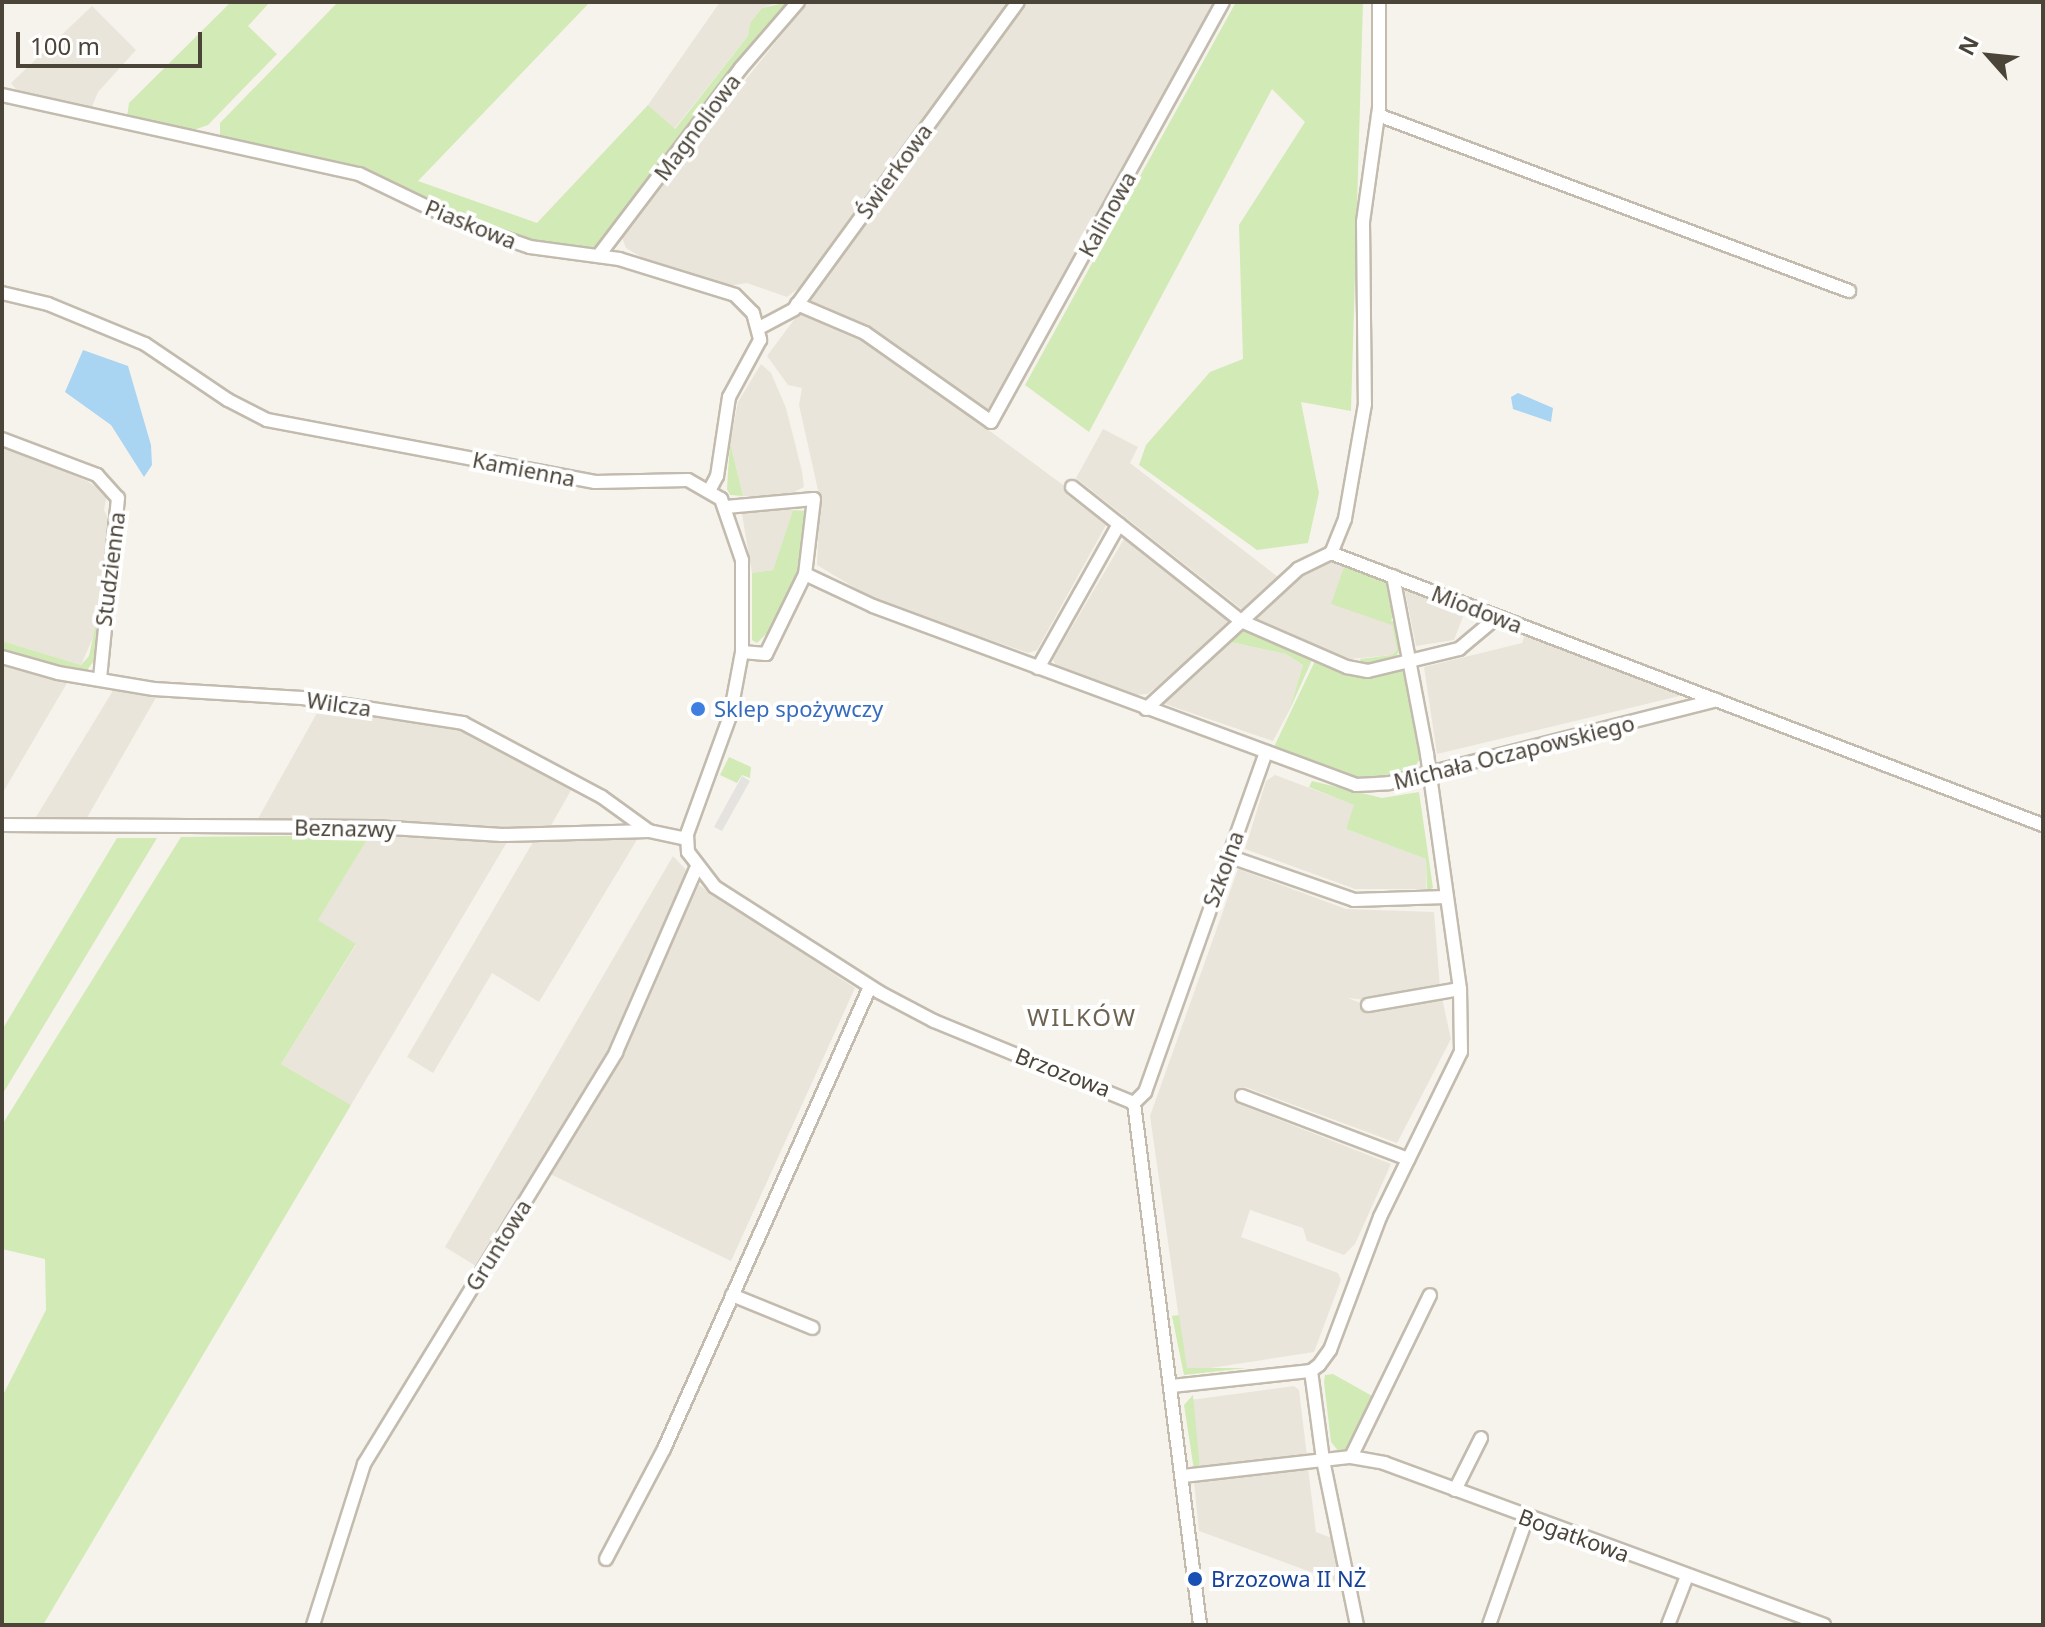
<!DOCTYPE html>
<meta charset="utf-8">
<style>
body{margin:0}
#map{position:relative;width:2045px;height:1627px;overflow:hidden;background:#f6f3ec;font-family:"Noto Sans",sans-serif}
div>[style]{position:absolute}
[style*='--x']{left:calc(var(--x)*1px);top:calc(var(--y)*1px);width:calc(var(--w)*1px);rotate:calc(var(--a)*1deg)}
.residential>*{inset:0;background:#eae5da}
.green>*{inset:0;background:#d2eab5}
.parking>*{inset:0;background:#e5e3e0}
.water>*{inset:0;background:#a9d4f2}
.roads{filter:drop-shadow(2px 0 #c2bbae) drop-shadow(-2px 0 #c2bbae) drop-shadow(0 2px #c2bbae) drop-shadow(0 -2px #c2bbae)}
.minor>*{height:12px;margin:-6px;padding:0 6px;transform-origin:6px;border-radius:6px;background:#fff}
.dots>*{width:22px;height:22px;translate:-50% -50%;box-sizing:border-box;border:4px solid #fff;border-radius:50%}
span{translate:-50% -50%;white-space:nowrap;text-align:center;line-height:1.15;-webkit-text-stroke:8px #fff;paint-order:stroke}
.street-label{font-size:22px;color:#4b4439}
.shop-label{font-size:22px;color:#366cbe}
.left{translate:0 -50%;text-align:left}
.transit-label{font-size:22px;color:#164399}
.neighbourhood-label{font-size:24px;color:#6e6250;letter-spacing:2px}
.frame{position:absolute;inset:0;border:4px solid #4b4439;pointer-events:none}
.north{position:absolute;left:1949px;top:16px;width:80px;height:80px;-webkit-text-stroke:6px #fff;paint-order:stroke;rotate:297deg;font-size:22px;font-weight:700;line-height:32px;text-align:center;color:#4b4439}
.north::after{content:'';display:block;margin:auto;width:28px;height:36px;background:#4b4439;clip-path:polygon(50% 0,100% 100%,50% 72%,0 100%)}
.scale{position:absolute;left:16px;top:32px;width:186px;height:36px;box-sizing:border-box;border:4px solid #4b4439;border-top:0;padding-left:10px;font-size:24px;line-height:28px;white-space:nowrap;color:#4b4439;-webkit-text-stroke:6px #fff;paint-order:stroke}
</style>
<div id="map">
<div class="residential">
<div style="clip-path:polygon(720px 2px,780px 2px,762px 8px,750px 23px,748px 36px,674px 129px,648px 105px)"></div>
<div style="clip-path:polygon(808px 2px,1009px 2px,800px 287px,787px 297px,747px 283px,729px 286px,646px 260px,626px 248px,621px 235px)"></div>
<div style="clip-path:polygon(1028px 2px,1214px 2px,986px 417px,867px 330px,807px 304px)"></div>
<div style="clip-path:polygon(92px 6px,136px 50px,98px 92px,91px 109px,19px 93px,11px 83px)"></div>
<div style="clip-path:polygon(799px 313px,862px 337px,1070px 490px,1067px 495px,1106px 525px,1037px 650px,1028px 653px,875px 600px,817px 565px,820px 499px,799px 405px,802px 388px,788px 385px,767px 356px)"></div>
<div style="clip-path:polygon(761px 364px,771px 373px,786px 408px,802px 471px,804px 487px,782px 498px,743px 496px,730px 442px,738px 402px)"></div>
<div style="clip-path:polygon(1103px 429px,1138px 447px,1130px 463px,1282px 580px,1245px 612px,1076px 478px)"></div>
<div style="clip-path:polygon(2px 446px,87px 481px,107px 494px,104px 510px,112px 526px,95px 633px,81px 665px,2px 641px)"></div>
<div style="clip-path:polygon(746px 510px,793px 510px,773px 570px,752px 573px,742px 514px)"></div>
<div style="clip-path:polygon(1124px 539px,1231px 624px,1148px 694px,1132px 695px,1056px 666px,1053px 659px)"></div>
<div style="clip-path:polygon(1330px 559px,1345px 564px,1332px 604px,1392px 624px,1397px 650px,1392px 655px,1351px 659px,1265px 628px,1252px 617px,1296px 577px)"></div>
<div style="clip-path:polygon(1404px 586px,1466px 609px,1454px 640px,1416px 646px)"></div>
<div style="clip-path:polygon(1526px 632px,1688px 694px,1437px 754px,1424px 667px,1522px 643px)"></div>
<div style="clip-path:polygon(1226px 641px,1286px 654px,1303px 665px,1289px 711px,1273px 741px,1165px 704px,1178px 682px)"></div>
<div style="clip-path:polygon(2px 662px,67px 683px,2px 794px)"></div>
<div style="clip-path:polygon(117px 684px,158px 694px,84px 823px,33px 822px)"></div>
<div style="clip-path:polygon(322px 704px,465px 729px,574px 785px,549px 829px,255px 824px)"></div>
<div style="clip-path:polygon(1275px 775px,1355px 805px,1346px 829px,1426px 859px,1426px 889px,1355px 889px,1245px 849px,1266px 781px)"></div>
<div style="clip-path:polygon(370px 835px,507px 842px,351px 1105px,281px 1064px,356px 945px,317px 921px)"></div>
<div style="clip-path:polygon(625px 836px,638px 838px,539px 1002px,492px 973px,433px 1073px,407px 1057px,533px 842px)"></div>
<div style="clip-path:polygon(673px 856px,688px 872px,681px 893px,601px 1071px,479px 1268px,445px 1247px)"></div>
<div style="clip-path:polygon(1238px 869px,1346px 909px,1434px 912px,1440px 987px,1368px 1000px,1348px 998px,1375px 1009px,1442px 998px,1451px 1039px,1397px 1143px,1245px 1087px,1239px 1104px,1391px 1164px,1355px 1244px,1344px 1255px,1307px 1241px,1303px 1228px,1250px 1210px,1241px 1237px,1338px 1273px,1341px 1280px,1314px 1352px,1191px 1371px,1186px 1368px,1150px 1116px)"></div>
<div style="clip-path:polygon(699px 885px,855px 988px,731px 1261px,548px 1173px,615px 1064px)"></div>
<div style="clip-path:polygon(1294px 1386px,1299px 1390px,1307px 1456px,1200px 1469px,1191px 1400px)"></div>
<div style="clip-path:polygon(1308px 1468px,1316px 1532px,1334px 1539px,1341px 1583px,1199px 1531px,1194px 1482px)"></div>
</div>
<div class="green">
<div style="clip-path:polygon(231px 2px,270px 2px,248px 26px,277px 54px,208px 125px,191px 131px,127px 117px,129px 103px)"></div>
<div style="clip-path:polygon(338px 2px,590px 2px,418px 181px,537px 223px,648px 105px,675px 129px,748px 36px,750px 23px,762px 8px,789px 2px,595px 247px,583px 251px,534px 246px,429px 204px,380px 178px,220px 137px,220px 123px)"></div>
<div style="clip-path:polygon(1236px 2px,1363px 2px,1351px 411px,1301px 402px,1319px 493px,1308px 543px,1257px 550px,1139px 465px,1146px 445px,1210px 372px,1243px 359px,1239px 225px,1305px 122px,1272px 89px,1089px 432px,1025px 385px)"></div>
<div style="clip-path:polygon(730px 442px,743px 496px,730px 495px,727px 489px)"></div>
<div style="clip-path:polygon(793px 510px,807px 511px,802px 566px,776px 624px,757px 643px,752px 640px,752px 573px,773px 570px)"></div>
<div style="clip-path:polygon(1345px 564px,1388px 580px,1395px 611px,1391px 621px,1398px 622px,1402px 647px,1393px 661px,1363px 666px,1360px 659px,1392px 655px,1397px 650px,1392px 625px,1331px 604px)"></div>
<div style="clip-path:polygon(98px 614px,97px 657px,87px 670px,2px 654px,2px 641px,81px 665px,89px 656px)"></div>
<div style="clip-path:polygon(1246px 630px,1312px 660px,1289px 711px,1303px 665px,1286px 654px,1226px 641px)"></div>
<div style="clip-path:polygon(1315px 661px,1362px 676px,1399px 669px,1407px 673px,1423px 755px,1413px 769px,1362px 780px,1273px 749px)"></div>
<div style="clip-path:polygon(729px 757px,751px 767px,750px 778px,742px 775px,737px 783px,720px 775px)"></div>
<div style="clip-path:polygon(1312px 781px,1382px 798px,1419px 792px,1433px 888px,1427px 891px,1426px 859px,1346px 829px,1354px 805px,1309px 787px)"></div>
<div style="clip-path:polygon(370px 835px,318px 920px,356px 944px,281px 1064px,351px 1105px,43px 1625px,2px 1625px,2px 1397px,46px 1310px,45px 1259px,2px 1249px,2px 1125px,181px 837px)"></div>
<div style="clip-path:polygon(117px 838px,157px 838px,2px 1095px,2px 1030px)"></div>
<div style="clip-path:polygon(1179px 1315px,1187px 1368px,1247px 1368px,1184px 1375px,1172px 1316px)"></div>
<div style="clip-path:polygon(1333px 1374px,1374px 1397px,1352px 1445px,1340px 1453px,1331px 1442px,1324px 1382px,1325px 1375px)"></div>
<div style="clip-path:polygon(1193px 1395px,1200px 1469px,1194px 1470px,1184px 1405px)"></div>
</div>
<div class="parking">
<div style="clip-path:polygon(742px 776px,750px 781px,722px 831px,714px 827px)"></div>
</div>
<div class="water">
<div style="clip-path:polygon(83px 350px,128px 366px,151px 445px,152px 465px,144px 477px,111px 425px,65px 392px)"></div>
<div style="clip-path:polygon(1518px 393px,1553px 408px,1551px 422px,1513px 409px,1511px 397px)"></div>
</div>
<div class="roads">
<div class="minor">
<div style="--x:1379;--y:2;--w:106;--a:90"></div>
<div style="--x:1379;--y:108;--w:115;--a:98"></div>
<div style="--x:1363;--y:222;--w:182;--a:89.4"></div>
<div style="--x:1365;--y:404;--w:117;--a:99.9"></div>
<div style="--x:1345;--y:519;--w:37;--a:112"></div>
<div style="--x:1331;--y:553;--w:762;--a:20.91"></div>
<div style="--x:2;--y:95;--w:366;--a:12.5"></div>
<div style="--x:359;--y:174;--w:115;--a:25.7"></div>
<div style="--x:463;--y:224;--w:71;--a:18.9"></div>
<div style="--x:530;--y:247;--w:90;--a:7.7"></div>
<div style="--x:619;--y:259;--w:121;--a:17.2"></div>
<div style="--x:735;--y:295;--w:25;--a:45"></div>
<div style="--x:753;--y:313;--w:28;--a:75"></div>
<div style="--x:760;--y:340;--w:65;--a:118.5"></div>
<div style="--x:729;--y:397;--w:80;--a:98.6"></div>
<div style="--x:717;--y:476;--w:15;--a:118"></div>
<div style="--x:1378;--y:115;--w:503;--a:20.49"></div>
<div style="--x:599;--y:255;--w:235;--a:-52.8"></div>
<div style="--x:741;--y:68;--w:87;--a:-49.2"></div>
<div style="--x:2;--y:293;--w:47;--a:13.4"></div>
<div style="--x:48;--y:304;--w:105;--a:22.4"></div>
<div style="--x:145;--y:344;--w:100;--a:34"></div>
<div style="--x:228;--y:400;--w:44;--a:27.1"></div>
<div style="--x:267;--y:420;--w:334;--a:10.7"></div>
<div style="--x:595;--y:482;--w:93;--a:-1.2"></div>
<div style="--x:688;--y:480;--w:38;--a:30"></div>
<div style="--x:721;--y:499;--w:65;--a:71"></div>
<div style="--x:742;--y:560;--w:92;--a:90"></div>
<div style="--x:742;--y:652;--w:65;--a:100.6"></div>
<div style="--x:730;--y:716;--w:126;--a:110"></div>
<div style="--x:687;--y:834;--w:18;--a:87"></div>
<div style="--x:688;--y:852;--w:44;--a:52.4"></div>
<div style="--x:715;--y:887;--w:195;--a:32.6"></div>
<div style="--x:879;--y:992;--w:62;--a:27.8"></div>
<div style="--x:934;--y:1021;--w:216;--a:22.3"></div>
<div style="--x:1134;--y:1103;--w:526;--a:82.79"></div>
<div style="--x:797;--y:304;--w:74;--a:23.1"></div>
<div style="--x:865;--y:333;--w:154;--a:35.2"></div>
<div style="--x:991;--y:422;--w:480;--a:-61.1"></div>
<div style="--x:759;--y:328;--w:40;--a:-28"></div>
<div style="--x:794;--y:309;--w:380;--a:-53.9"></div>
<div style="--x:2;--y:439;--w:102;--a:20.8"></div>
<div style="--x:97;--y:475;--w:31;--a:48"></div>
<div style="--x:118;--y:498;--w:180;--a:95.7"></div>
<div style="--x:1072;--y:487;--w:216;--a:38.4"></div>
<div style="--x:1241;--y:621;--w:116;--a:23.5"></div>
<div style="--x:1347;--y:667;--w:21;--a:11"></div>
<div style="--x:1368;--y:671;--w:94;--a:-13.6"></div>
<div style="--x:1459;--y:649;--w:50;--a:-40.1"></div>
<div style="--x:726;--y:507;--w:88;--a:-5.2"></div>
<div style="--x:814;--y:499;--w:76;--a:96.8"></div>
<div style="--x:805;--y:574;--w:75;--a:25.2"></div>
<div style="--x:873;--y:606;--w:515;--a:20.33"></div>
<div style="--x:1356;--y:785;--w:33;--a:-3"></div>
<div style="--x:1389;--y:783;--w:338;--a:-14.2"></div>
<div style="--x:742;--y:652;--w:24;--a:5"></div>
<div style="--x:766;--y:654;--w:89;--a:-64"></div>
<div style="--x:2;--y:657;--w:58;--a:15.9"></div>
<div style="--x:58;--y:673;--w:97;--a:9.5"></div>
<div style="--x:154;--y:689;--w:148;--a:3.5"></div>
<div style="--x:302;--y:698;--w:163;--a:8.8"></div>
<div style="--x:463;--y:723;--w:157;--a:28"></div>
<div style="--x:602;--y:797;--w:58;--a:35.9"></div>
<div style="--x:1038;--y:668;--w:165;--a:-60.6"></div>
<div style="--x:1146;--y:709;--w:207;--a:-42.6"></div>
<div style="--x:1298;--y:569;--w:37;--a:-26"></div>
<div style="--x:2;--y:825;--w:373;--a:0.3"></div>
<div style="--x:375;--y:827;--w:127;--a:3.6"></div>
<div style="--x:502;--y:835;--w:147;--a:-1.6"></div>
<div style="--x:649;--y:831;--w:38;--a:12"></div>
<div style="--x:1228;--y:856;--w:133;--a:19.2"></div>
<div style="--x:1354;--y:900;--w:92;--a:-1.9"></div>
<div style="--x:1368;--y:1005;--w:93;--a:-9.9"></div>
<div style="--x:1242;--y:1096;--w:178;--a:20.8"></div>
<div style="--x:1134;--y:1103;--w:16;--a:-45"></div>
<div style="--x:1145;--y:1092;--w:361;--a:-70.4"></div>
<div style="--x:732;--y:1295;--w:87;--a:22.2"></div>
<div style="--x:1311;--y:1371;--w:90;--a:82.3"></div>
<div style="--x:1323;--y:1460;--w:168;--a:78.4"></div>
<div style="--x:1172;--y:1386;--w:140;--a:-6.2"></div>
<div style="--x:1311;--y:1371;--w:10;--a:-37"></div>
<div style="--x:1319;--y:1365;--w:19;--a:-54"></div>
<div style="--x:1330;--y:1350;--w:142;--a:-69.4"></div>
<div style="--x:1380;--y:1217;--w:184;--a:-63.9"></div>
<div style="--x:1461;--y:1052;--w:63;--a:-90.9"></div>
<div style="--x:1460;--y:989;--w:237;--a:-98"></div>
<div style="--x:1427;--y:754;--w:181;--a:-100.8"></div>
<div style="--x:1351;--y:1457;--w:180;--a:-64"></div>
<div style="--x:1183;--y:1476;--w:169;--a:-6.5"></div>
<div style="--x:1351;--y:1457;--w:34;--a:10"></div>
<div style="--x:1384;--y:1463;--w:469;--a:20.2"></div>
<div style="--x:1455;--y:1490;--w:58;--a:-63.4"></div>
<div style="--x:606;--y:1559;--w:124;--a:-62.2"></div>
<div style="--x:664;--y:1449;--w:506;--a:-65.97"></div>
<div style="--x:313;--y:1625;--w:169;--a:-72.4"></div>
<div style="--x:364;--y:1464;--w:483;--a:-58.5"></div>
<div style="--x:616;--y:1052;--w:200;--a:-66.4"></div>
<div style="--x:1489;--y:1625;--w:114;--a:-70.6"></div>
<div style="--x:1668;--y:1625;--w:53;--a:-68.8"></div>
</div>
</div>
<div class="dots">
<div style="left:698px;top:709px;background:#3f7fe0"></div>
<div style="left:1195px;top:1579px;background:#1a4fb4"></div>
</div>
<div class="street-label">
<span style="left:697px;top:127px;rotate:-53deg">Magnoliowa</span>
<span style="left:894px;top:171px;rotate:-54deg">Świerkowa</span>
<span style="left:1107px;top:214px;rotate:-61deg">Kalinowa</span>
<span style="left:471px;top:224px;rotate:22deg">Piaskowa</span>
<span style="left:524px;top:469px;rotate:11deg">Kamienna</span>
<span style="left:110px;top:569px;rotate:-83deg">Studzienna</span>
<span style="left:1477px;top:609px;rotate:21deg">Miodowa</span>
<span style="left:339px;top:704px;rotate:8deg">Wilcza</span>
<span style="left:1514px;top:752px;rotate:-14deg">Michała Oczapowskiego</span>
<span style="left:345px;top:828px;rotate:1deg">Beznazwy</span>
<span style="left:1223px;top:869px;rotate:-70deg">Szkolna</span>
<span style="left:1063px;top:1072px;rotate:21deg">Brzozowa</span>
<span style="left:498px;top:1245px;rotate:-58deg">Gruntowa</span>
<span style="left:1574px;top:1535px;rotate:20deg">Bogatkowa</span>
</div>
<div class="shop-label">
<span class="left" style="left:714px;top:709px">Sklep spożywczy</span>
</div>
<div class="transit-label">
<span class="left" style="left:1211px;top:1579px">Brzozowa II NŻ</span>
</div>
<div class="neighbourhood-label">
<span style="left:1082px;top:1017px">WILKÓW</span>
</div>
<div class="frame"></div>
<div class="north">N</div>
<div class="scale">100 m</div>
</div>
